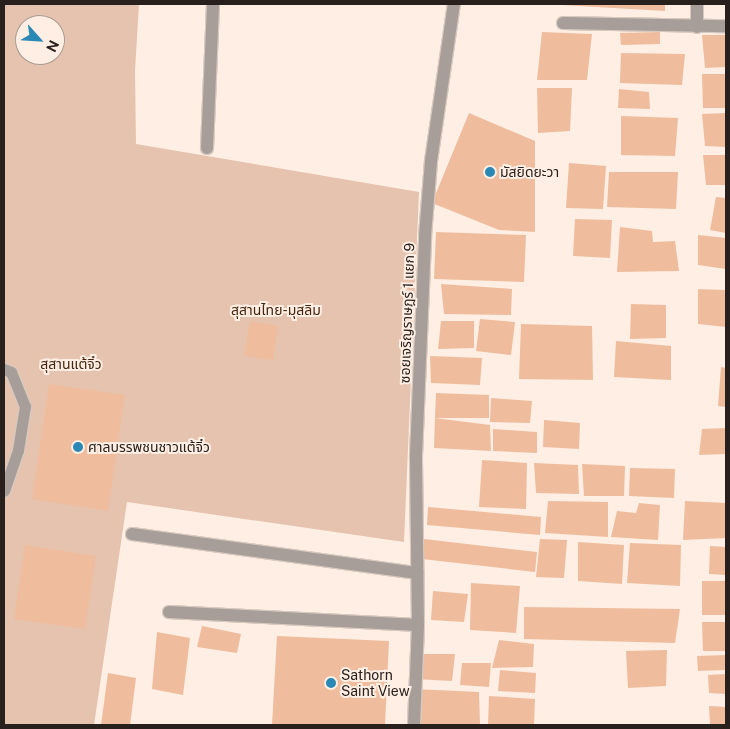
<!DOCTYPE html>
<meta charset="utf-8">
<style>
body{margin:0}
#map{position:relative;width:730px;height:729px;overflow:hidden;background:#ffeee3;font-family:"Public Sans","Noto Sans Thai",sans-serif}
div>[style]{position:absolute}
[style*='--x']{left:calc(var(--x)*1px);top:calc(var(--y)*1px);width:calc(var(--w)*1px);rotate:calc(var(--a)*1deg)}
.green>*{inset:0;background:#e6c3ae}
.building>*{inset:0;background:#efbd9d}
.roads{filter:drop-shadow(1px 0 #d8c9bf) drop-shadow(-1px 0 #d8c9bf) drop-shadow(0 1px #d8c9bf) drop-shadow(0 -1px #d8c9bf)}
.lane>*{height:11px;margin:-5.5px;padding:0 5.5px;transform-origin:5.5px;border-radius:5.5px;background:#a79e99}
.street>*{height:12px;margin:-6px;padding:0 6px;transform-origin:6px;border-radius:6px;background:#a79e99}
.dots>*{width:14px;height:14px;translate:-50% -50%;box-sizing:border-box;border:2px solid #ffeee3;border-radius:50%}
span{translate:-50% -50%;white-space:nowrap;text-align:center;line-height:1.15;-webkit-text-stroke:4px #ffeee3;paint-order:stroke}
.poi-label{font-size:14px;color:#28201c}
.left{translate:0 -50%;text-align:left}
.park-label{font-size:14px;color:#45250d}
.street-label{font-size:14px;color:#28201c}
.frame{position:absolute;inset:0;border:5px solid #28201c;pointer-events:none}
.north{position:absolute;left:15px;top:15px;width:50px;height:50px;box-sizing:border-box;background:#ffeee3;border:1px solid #a99c93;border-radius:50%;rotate:116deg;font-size:14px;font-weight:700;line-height:20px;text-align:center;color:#28201c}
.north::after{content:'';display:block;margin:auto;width:18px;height:22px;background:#2a88b4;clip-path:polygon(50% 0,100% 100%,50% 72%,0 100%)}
</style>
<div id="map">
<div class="green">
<div style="clip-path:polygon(evenodd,4px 4px,139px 4px,135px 71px,136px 144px,419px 192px,404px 542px,127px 502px,94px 725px,4px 725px,4px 4px,25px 25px,55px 25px,55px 55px,25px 55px,25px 25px)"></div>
</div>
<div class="building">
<div style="clip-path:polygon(544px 4px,665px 4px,665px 11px)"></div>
<div style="clip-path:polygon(542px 32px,592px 34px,587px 80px,537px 80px)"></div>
<div style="clip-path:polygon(660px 32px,660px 44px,621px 45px,620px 33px)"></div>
<div style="clip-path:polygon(702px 35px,726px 35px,726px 67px,705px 68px)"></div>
<div style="clip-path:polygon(621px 53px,685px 54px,682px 85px,620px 83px)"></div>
<div style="clip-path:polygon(702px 74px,726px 74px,726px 108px,703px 108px)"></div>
<div style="clip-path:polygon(537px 88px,572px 88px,570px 131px,538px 133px)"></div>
<div style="clip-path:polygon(619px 89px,649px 92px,650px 109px,618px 108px)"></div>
<div style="clip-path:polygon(469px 113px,535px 141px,535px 232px,499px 230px,432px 203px)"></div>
<div style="clip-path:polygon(726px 113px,726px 147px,705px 146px,702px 114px)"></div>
<div style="clip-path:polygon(621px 116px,678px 118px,675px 156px,621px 155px)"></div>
<div style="clip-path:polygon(703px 155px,726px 155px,726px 185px,706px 185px)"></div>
<div style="clip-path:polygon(569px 163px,606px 166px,603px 209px,566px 208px)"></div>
<div style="clip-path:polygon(609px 172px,678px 172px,676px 209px,607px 207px)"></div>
<div style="clip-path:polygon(716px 197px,726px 198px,726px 233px,710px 230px)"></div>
<div style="clip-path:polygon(575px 219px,612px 220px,610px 258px,573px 256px)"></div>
<div style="clip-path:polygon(620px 227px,652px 231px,653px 242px,675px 241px,679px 271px,617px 272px)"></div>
<div style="clip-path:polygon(436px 232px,526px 235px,524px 282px,434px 279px)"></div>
<div style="clip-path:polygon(698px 235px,726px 238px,726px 269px,698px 265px)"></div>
<div style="clip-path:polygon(441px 284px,512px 289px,511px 315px,444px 314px)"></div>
<div style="clip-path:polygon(698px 289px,726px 290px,726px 327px,698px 324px)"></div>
<div style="clip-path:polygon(631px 304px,666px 305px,666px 338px,630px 339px)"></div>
<div style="clip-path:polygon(480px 319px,515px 322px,511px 355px,476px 351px)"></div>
<div style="clip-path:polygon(250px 321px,278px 326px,273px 360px,244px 356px)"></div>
<div style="clip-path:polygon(441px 321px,474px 321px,474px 348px,438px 349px)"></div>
<div style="clip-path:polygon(521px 324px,592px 326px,593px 380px,519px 379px)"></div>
<div style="clip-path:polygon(616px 341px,671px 346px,671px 380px,614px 377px)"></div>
<div style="clip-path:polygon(430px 356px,482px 358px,480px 385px,431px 383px)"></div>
<div style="clip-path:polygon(721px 367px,726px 368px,726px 407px,718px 406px)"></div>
<div style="clip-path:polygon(49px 384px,125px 395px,108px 511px,32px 499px)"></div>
<div style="clip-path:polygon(436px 393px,489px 395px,489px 418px,435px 418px)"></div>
<div style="clip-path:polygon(491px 398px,532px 401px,530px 423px,490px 422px)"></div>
<div style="clip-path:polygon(435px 418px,490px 425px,491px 451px,434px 448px)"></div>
<div style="clip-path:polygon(544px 420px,580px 423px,579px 449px,543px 447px)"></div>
<div style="clip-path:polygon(726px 428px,726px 454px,699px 455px,702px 429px)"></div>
<div style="clip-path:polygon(493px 429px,537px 432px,537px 453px,493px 451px)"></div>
<div style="clip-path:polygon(482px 460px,527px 463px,526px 509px,479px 507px)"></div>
<div style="clip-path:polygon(534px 463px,578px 465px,579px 494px,536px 493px)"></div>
<div style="clip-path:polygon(582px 464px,625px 466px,624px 496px,584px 496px)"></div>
<div style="clip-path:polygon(630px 468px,675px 469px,674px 498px,629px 496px)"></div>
<div style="clip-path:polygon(548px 501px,608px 502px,608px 537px,545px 533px)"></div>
<div style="clip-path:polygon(685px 501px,726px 503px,726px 538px,683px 540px)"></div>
<div style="clip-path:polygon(639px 503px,660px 505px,658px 540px,611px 537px,617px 511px,636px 513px)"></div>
<div style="clip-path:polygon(428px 507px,541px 517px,540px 535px,427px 525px)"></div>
<div style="clip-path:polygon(424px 539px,537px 552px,535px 572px,422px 559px)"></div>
<div style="clip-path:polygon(540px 539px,567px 540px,564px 578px,536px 577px)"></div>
<div style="clip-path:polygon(578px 542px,624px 545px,622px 584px,578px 581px)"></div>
<div style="clip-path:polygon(630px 543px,681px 545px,680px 586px,627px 583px)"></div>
<div style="clip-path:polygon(25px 545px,96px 556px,85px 629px,14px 619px)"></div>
<div style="clip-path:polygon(710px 546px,726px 547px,726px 575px,709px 574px)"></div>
<div style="clip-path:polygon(702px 581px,726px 581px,726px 615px,702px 615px)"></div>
<div style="clip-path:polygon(471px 583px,520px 586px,516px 633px,470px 630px)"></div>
<div style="clip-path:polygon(433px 591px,468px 594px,464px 622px,431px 620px)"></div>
<div style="clip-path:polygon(524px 607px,680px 609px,675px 643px,524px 639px)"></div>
<div style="clip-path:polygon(702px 622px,726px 622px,726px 651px,703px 651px)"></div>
<div style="clip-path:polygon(202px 626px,241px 634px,237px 653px,197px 647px)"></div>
<div style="clip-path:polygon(157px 632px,190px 638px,183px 695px,152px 689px)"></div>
<div style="clip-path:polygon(277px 636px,389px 641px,385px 725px,272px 725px)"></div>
<div style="clip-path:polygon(499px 640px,534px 644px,533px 667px,492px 668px)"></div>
<div style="clip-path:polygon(667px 650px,666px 686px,628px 688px,626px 651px)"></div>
<div style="clip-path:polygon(416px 654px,455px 654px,452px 681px,414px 679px)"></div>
<div style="clip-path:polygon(726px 655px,726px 670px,698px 671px,697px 656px)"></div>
<div style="clip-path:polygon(462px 663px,491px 663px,489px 687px,460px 685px)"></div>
<div style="clip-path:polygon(500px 670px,536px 673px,535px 693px,498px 691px)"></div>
<div style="clip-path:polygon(108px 673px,136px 678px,130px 725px,101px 725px)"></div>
<div style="clip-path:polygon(726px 674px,726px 694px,709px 693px,708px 675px)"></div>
<div style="clip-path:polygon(414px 689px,479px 692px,480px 725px,414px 725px)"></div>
<div style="clip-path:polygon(489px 696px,535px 699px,534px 725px,488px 725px)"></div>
<div style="clip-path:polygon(709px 706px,726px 707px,726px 725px,710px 725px)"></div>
</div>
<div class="roads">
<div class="lane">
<div style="--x:4;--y:369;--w:8;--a:23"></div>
<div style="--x:11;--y:372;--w:37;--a:68"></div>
<div style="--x:25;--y:406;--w:45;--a:99"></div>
<div style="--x:18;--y:450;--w:43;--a:108.9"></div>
</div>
<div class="street">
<div style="--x:697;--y:4;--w:23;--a:90"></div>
<div style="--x:563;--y:23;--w:163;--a:1.1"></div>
<div style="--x:207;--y:148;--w:144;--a:-87.6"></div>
<div style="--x:132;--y:534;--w:288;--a:7.8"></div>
<div style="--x:169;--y:612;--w:249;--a:3"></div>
<div style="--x:414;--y:725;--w:100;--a:-87.7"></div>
<div style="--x:418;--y:625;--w:170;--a:-90.7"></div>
<div style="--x:416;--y:455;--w:219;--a:-87.6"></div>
<div style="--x:425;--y:236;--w:75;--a:-85.4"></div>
<div style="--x:431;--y:161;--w:159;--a:-81.7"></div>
</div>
</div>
<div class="dots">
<div style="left:490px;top:172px;background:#2a88b4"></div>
<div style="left:78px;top:447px;background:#2a88b4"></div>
<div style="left:331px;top:683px;background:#2a88b4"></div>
</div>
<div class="poi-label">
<span class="left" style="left:500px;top:172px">มัสยิดยะวา</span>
<span class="left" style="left:88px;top:447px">ศาลบรรพชนชาวแต้จิ๋ว</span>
<span class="left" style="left:341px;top:683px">Sathorn<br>Saint View</span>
</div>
<div class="park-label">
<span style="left:276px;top:310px">สุสานไทย-มุสลิม</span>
<span style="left:71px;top:364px">สุสานแต้จิ๋ว</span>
</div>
<div class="street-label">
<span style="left:407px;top:313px;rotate:-88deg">ซอยเจริญราษฎร์ 1 แยก 9</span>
</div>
<div class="frame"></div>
<div class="north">N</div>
</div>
